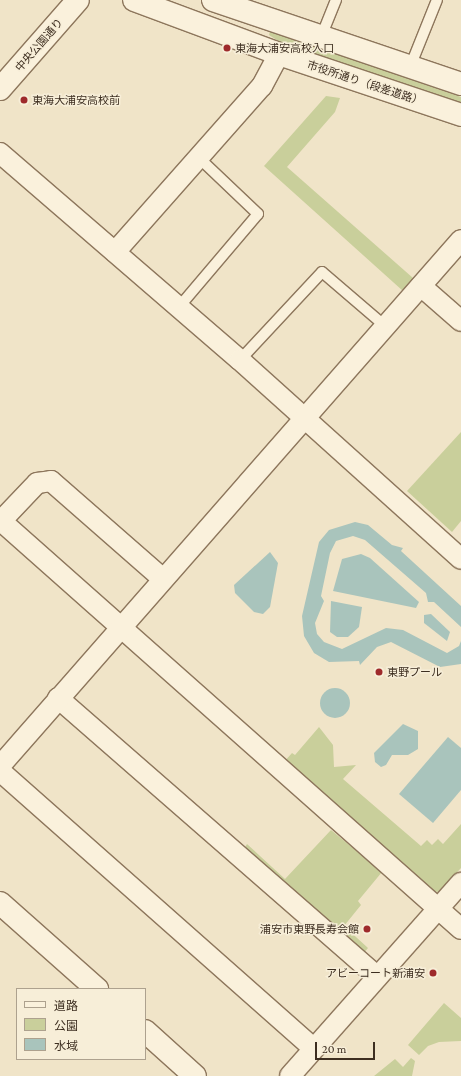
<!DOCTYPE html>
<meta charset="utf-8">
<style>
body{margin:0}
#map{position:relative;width:461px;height:1076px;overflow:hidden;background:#f0e4c8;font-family:"Crimson Pro","Noto Sans JP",serif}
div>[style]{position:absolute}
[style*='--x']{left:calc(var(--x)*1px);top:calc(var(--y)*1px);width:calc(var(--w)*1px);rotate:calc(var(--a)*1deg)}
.green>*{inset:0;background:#c9cf9b}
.water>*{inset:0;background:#a9c4bc}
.round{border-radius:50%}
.roads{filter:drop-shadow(1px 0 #8d765c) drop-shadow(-1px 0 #8d765c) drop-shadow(0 1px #8d765c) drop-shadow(0 -1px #8d765c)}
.lane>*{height:10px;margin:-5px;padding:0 5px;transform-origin:5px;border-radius:5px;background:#faf1dc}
.street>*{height:20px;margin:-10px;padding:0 10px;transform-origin:10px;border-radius:10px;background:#faf1dc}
.secondary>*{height:22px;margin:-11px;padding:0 11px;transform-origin:11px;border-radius:11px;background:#faf1dc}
.dots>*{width:11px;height:11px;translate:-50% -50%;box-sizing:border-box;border:2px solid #f7eed8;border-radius:50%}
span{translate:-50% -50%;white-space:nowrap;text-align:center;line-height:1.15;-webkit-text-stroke:3px #f7eed8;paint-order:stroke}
.street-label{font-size:11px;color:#3d2e20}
.poi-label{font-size:11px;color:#3d2e20}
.left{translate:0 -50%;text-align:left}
.right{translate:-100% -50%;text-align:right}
.legend{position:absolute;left:16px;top:988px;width:130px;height:72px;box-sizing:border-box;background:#f7eed8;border:1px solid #ada18e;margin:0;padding:5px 7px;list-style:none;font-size:12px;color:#3d2e20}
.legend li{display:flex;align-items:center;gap:8px;height:20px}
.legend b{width:20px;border:1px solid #ada18e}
.scale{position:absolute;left:315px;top:1042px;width:60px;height:18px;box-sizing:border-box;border:2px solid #3d2e20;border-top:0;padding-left:5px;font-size:12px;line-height:14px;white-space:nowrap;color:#3d2e20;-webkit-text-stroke:3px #f7eed8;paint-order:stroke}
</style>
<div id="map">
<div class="green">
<div style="clip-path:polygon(270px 31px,461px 97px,461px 106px,289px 48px,269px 35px)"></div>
<div style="clip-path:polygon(326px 96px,340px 98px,335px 112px,287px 167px,413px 278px,403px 291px,264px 166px)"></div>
<div style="clip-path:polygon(461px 432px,461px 521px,452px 532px,407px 491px)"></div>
<div style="clip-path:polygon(319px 727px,333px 745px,334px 767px,356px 765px,343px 779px,421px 846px,427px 840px,432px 845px,438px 839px,443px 844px,461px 824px,461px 868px,439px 892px,431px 891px,284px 762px,292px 753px,295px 755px)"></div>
<div style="clip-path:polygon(331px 830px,382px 872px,358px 901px,361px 905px,344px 926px,368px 948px,362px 955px,243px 851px,247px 844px,285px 879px)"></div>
<div style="clip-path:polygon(444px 1003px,461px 1018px,461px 1041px,439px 1042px,428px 1046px,419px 1055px,408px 1045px)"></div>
<div style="clip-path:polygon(411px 1058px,415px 1061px,412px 1076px,374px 1076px,395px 1059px,403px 1067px)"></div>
</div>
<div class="water">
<div style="clip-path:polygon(355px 522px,368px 525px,392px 545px,403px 548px,401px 551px,461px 606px,461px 627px,434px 602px,428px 602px,426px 593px,365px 540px,353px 536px,336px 541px,330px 553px,321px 596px,324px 601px,315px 623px,317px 634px,324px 642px,342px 649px,386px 628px,403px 630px,447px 653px,459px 646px,461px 641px,461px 664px,440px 667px,391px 642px,377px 647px,360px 665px,359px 661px,329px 662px,314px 653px,304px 636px,302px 616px,319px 542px,329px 530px)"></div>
<div style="clip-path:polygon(270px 552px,278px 563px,270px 607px,263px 614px,254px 612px,235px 593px,234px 585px)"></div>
<div style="clip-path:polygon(361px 554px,370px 558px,419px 602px,416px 608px,333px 591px,342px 559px)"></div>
<div style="clip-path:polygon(331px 601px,362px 607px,359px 627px,348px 637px,337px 637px,330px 632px)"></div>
<div style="clip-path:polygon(431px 614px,450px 632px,447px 641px,424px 623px,424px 615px)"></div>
<div class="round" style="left:320px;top:688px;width:30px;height:30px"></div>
<div style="clip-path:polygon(403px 724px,418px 731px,418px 749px,408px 755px,392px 755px,386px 765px,381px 767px,375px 762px,374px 753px)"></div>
<div style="clip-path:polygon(448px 737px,461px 748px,461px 790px,433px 823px,399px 794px)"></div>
</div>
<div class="roads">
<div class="lane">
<div style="--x:321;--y:37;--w:40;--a:-68"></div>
<div style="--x:410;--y:67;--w:72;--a:-68.1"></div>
<div style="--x:179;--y:307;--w:122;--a:-49.7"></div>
<div style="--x:258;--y:214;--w:81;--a:-136.5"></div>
<div style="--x:240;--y:360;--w:120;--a:-47"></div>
<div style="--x:322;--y:272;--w:83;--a:40.6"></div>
</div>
<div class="street">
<div style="--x:0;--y:153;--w:317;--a:40.8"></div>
<div style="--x:240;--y:360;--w:297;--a:42"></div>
<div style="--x:115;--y:252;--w:222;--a:-48.5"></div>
<div style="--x:262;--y:86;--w:36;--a:-62"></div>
<div style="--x:421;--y:286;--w:53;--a:41.2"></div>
<div style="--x:0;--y:520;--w:616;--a:41.58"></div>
<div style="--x:1;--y:521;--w:52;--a:-46.5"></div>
<div style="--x:37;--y:483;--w:14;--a:-8"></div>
<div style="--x:51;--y:481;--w:149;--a:41.2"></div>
<div style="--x:58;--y:698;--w:422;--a:41.1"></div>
<div style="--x:0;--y:766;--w:699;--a:-48.77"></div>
<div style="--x:0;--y:771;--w:418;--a:41.5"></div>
<div style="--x:290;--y:1076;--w:258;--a:-48.5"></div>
</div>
<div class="secondary">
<div style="--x:134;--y:0;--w:155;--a:20.4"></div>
<div style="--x:279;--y:54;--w:192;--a:18.5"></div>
<div style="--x:213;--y:0;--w:262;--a:18.7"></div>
<div style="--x:0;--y:89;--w:118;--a:-48.8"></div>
<div style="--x:0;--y:903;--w:130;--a:41.6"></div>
<div style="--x:145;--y:1031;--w:67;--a:42"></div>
</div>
</div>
<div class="dots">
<div style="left:227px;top:48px;background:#9e2a2b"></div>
<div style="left:24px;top:100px;background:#9e2a2b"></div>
<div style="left:379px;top:672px;background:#9e2a2b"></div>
<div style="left:367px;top:929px;background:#9e2a2b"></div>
<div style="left:433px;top:973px;background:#9e2a2b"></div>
</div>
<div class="street-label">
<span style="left:39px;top:45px;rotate:-49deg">中央公園通り</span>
<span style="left:365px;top:83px;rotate:18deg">市役所通り（段差道路）</span>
</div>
<div class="poi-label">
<span class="left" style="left:235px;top:48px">東海大浦安高校入口</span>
<span class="left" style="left:32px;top:100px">東海大浦安高校前</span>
<span class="left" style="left:387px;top:672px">東野プール</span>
<span class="right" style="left:359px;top:929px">浦安市東野長寿会館</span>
<span class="right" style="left:425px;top:973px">アビーコート新浦安</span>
</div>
<ul class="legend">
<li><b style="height:5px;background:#faf1dc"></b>道路</li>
<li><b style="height:11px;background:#c9cf9b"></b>公園</li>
<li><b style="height:11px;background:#a9c4bc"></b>水域</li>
</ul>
<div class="scale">20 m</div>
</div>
